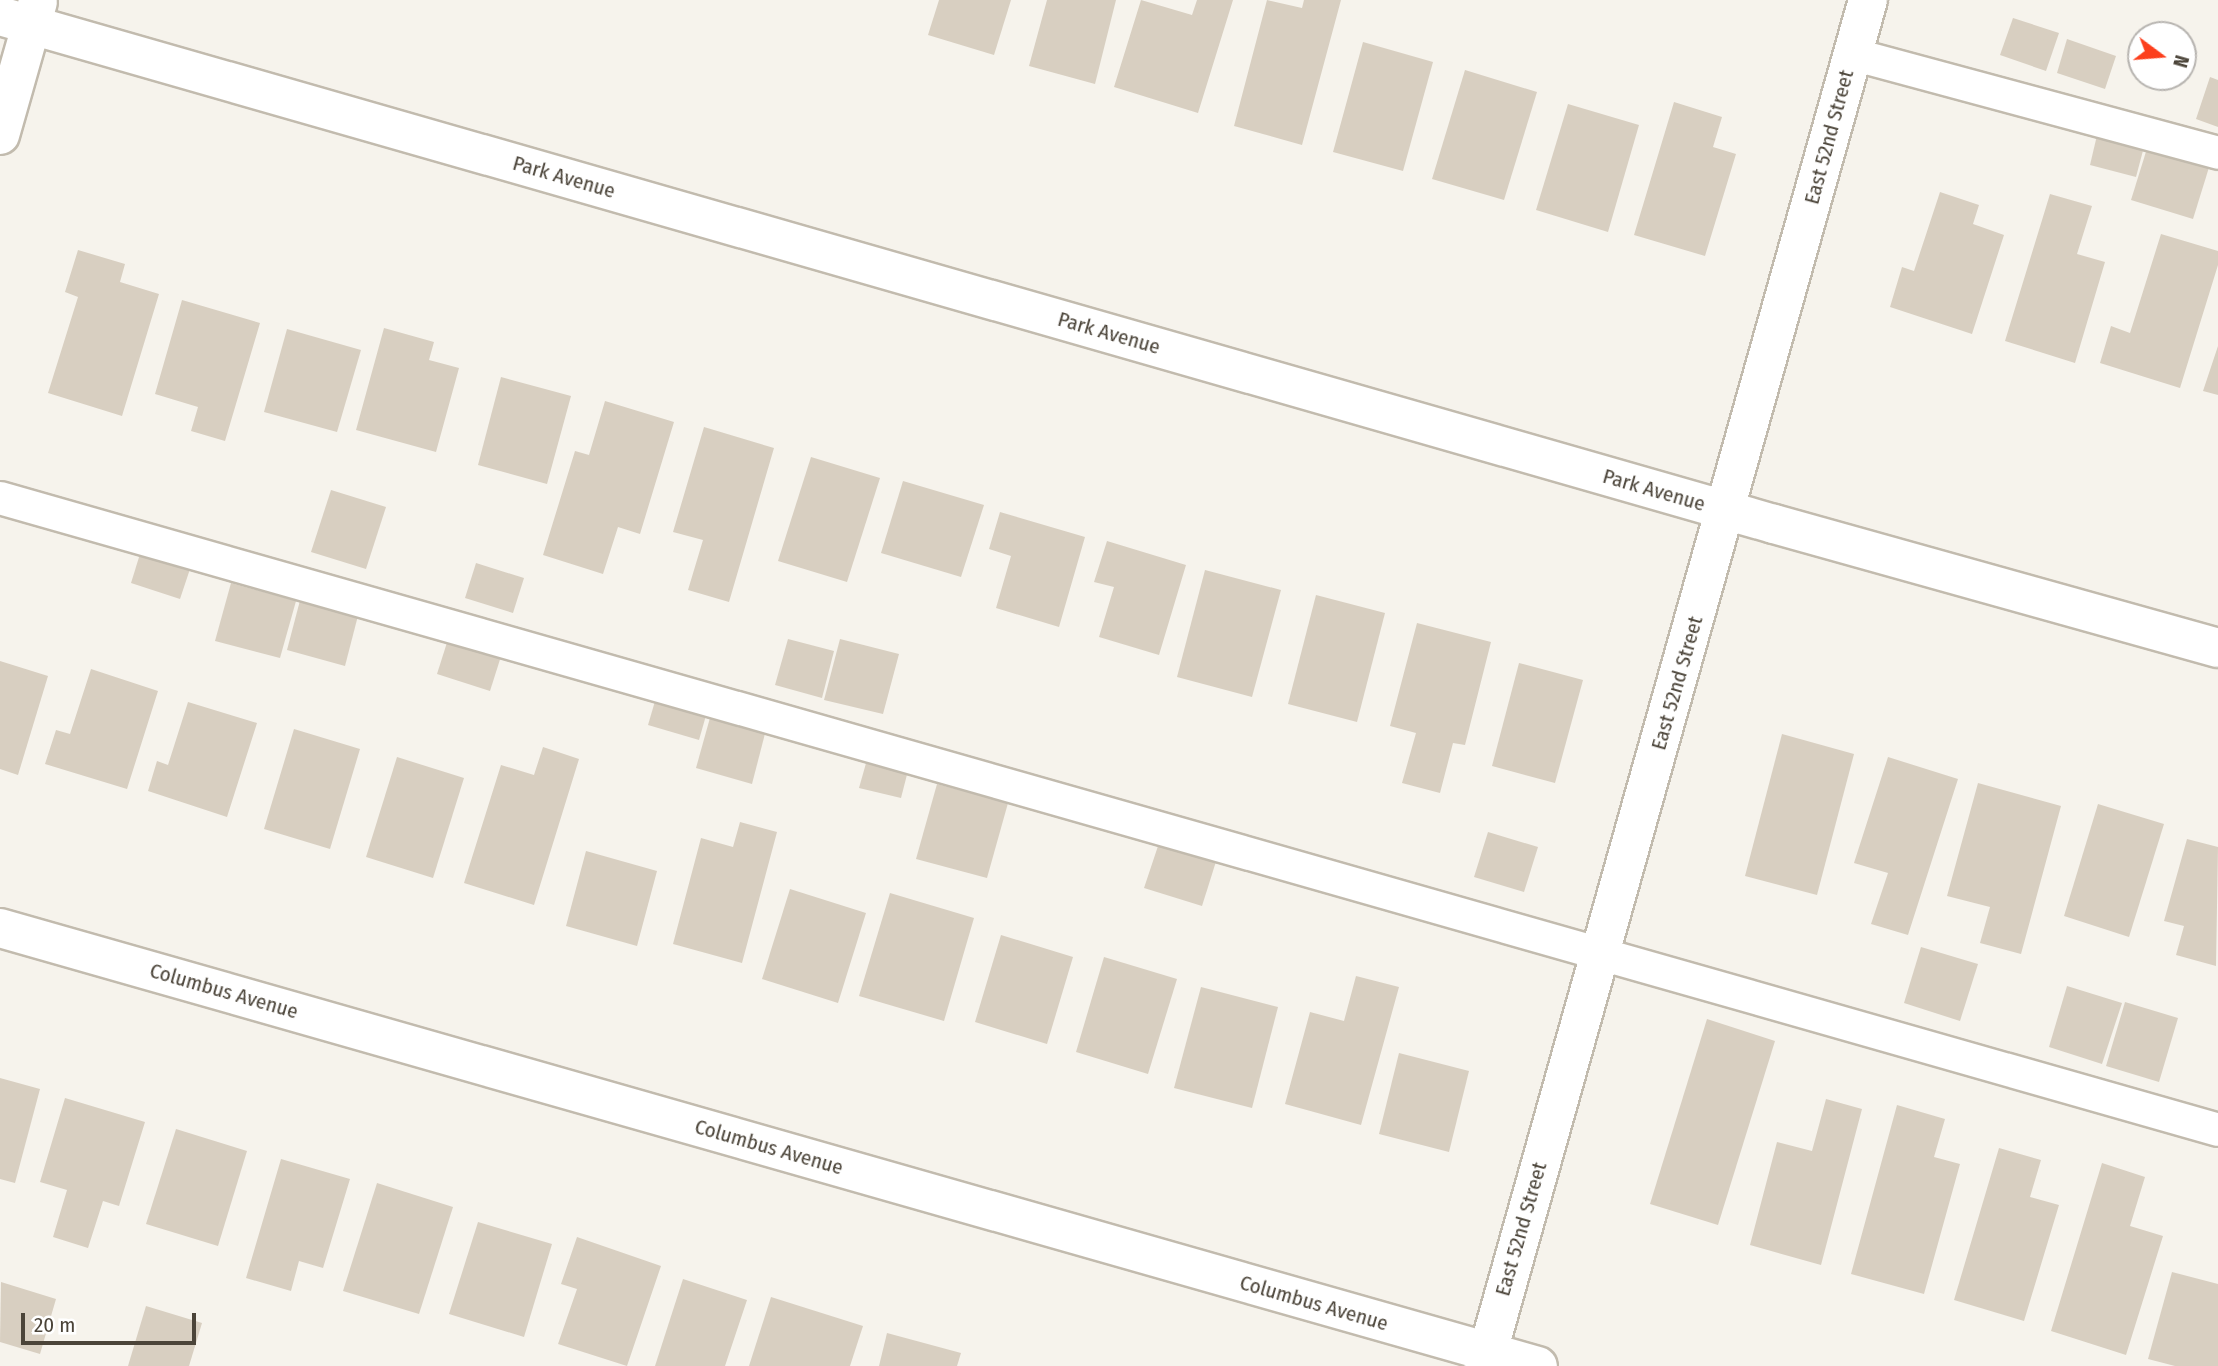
<!DOCTYPE html>
<style>
body{margin:0}
#map{position:relative;width:2218px;height:1366px;overflow:hidden;background:#f6f3ec;font-family:"Fira Sans Condensed",sans-serif}
div>[style]{position:absolute}
[style*='--x']{left:calc(var(--x)*1px);top:calc(var(--y)*1px);width:calc(var(--w)*1px);rotate:calc(var(--a)*1deg)}
.building>*{inset:0;background:#d8cfc1}
.roads{filter:drop-shadow(2px 0 #c2bbae) drop-shadow(-2px 0 #c2bbae) drop-shadow(0 2px #c2bbae) drop-shadow(0 -2px #c2bbae)}
.lane>*{height:32px;margin:-16px;padding:0 16px;transform-origin:16px;border-radius:16px;background:#fff}
.street>*{height:38px;margin:-19px;padding:0 19px;transform-origin:19px;border-radius:19px;background:#fff}
span{translate:-50% -50%;white-space:nowrap;text-align:center;line-height:1.15;-webkit-text-stroke:5px #fff;paint-order:stroke}
.street-label{font-size:21px;color:#4b4439}
.north{position:absolute;left:2127px;top:21px;width:70px;height:70px;box-sizing:border-box;background:#fff;border:2px solid #b7b4b0;border-radius:50%;rotate:106deg;font-size:19px;font-weight:700;line-height:28px;text-align:center;color:#4b4439}
.north::after{content:'';display:block;margin:auto;width:24px;height:32px;background:#fc3f1d;clip-path:polygon(50% 0,100% 100%,50% 72%,0 100%)}
.scale{position:absolute;left:21px;top:1313px;width:175px;height:32px;box-sizing:border-box;border:4px solid #4b4439;border-top:0;padding-left:9px;font-size:21px;line-height:24px;white-space:nowrap;color:#4b4439;-webkit-text-stroke:5px #fff;paint-order:stroke}
</style>
<div id="map">
<div class="building">
<div style="clip-path:polygon(939px 0,1011px 0,994px 55px,928px 35px)"></div>
<div style="clip-path:polygon(1047px 0,1116px 0,1095px 84px,1029px 66px)"></div>
<div style="clip-path:polygon(1141px 0,1192px 15px,1197px 0,1233px 0,1198px 113px,1114px 87px)"></div>
<div style="clip-path:polygon(1267px 0,1302px 8px,1304px 0,1341px 0,1302px 145px,1234px 126px)"></div>
<div style="clip-path:polygon(2013px 18px,2059px 33px,2046px 71px,2000px 55px)"></div>
<div style="clip-path:polygon(2067px 39px,2116px 56px,2105px 89px,2057px 73px)"></div>
<div style="clip-path:polygon(1363px 42px,1433px 62px,1403px 171px,1333px 152px)"></div>
<div style="clip-path:polygon(1465px 70px,1537px 92px,1504px 200px,1432px 179px)"></div>
<div style="clip-path:polygon(2210px 77px,2218px 80px,2218px 127px,2196px 119px)"></div>
<div style="clip-path:polygon(1674px 102px,1722px 117px,1713px 147px,1736px 154px,1705px 256px,1634px 235px)"></div>
<div style="clip-path:polygon(1568px 104px,1639px 125px,1608px 232px,1536px 210px)"></div>
<div style="clip-path:polygon(2098px 131px,2145px 143px,2136px 177px,2090px 165px)"></div>
<div style="clip-path:polygon(2149px 142px,2211px 161px,2193px 219px,2131px 200px)"></div>
<div style="clip-path:polygon(1940px 192px,1979px 205px,1973px 224px,2004px 235px,1972px 334px,1890px 307px,1902px 267px,1914px 271px)"></div>
<div style="clip-path:polygon(2050px 194px,2092px 206px,2077px 254px,2105px 262px,2075px 363px,2005px 341px)"></div>
<div style="clip-path:polygon(2161px 234px,2218px 251px,2218px 265px,2180px 388px,2100px 363px,2111px 326px,2130px 333px)"></div>
<div style="clip-path:polygon(78px 250px,125px 264px,120px 282px,159px 294px,122px 416px,48px 393px,78px 297px,65px 292px)"></div>
<div style="clip-path:polygon(182px 300px,260px 323px,225px 441px,191px 431px,198px 407px,155px 394px)"></div>
<div style="clip-path:polygon(384px 328px,434px 342px,429px 360px,459px 368px,436px 452px,356px 430px)"></div>
<div style="clip-path:polygon(287px 329px,361px 350px,337px 432px,264px 412px)"></div>
<div style="clip-path:polygon(2218px 346px,2218px 395px,2203px 391px)"></div>
<div style="clip-path:polygon(501px 377px,571px 396px,547px 484px,478px 465px)"></div>
<div style="clip-path:polygon(605px 401px,674px 422px,640px 534px,618px 527px,603px 574px,543px 555px,575px 451px,589px 455px)"></div>
<div style="clip-path:polygon(704px 427px,774px 448px,729px 602px,688px 590px,703px 540px,673px 532px)"></div>
<div style="clip-path:polygon(811px 457px,880px 478px,847px 582px,778px 561px)"></div>
<div style="clip-path:polygon(903px 481px,984px 505px,961px 577px,881px 553px)"></div>
<div style="clip-path:polygon(331px 490px,386px 507px,366px 569px,311px 552px)"></div>
<div style="clip-path:polygon(1000px 512px,1085px 537px,1059px 627px,996px 608px,1011px 556px,989px 549px)"></div>
<div style="clip-path:polygon(1107px 541px,1186px 565px,1159px 655px,1099px 637px,1114px 587px,1094px 582px)"></div>
<div style="clip-path:polygon(140px 554px,190px 569px,180px 599px,131px 583px)"></div>
<div style="clip-path:polygon(476px 563px,524px 578px,513px 613px,465px 598px)"></div>
<div style="clip-path:polygon(1205px 570px,1281px 590px,1252px 697px,1177px 677px)"></div>
<div style="clip-path:polygon(231px 583px,296px 601px,280px 658px,215px 641px)"></div>
<div style="clip-path:polygon(303px 589px,361px 604px,345px 666px,287px 650px)"></div>
<div style="clip-path:polygon(1316px 595px,1385px 613px,1357px 722px,1288px 704px)"></div>
<div style="clip-path:polygon(1417px 623px,1491px 642px,1465px 745px,1453px 743px,1440px 793px,1402px 783px,1416px 733px,1390px 726px)"></div>
<div style="clip-path:polygon(450px 633px,503px 650px,490px 691px,437px 674px)"></div>
<div style="clip-path:polygon(788px 639px,834px 651px,822px 698px,775px 685px)"></div>
<div style="clip-path:polygon(840px 639px,899px 654px,883px 714px,824px 700px)"></div>
<div style="clip-path:polygon(0 661px,48px 676px,18px 775px,0 769px)"></div>
<div style="clip-path:polygon(1519px 663px,1583px 680px,1555px 783px,1492px 766px)"></div>
<div style="clip-path:polygon(91px 669px,158px 691px,127px 789px,45px 764px,56px 730px,70px 734px)"></div>
<div style="clip-path:polygon(658px 691px,709px 705px,699px 740px,648px 725px)"></div>
<div style="clip-path:polygon(188px 702px,257px 723px,227px 817px,148px 791px,157px 761px,168px 765px)"></div>
<div style="clip-path:polygon(713px 707px,768px 722px,752px 784px,696px 768px)"></div>
<div style="clip-path:polygon(294px 729px,360px 749px,330px 849px,264px 829px)"></div>
<div style="clip-path:polygon(1782px 734px,1854px 754px,1817px 895px,1745px 876px)"></div>
<div style="clip-path:polygon(543px 747px,579px 759px,534px 905px,464px 883px,501px 765px,534px 775px)"></div>
<div style="clip-path:polygon(870px 749px,911px 759px,901px 798px,859px 788px)"></div>
<div style="clip-path:polygon(397px 757px,464px 778px,433px 878px,366px 857px)"></div>
<div style="clip-path:polygon(1888px 757px,1958px 779px,1908px 935px,1871px 924px,1888px 873px,1854px 863px)"></div>
<div style="clip-path:polygon(1978px 783px,2061px 806px,2021px 954px,1980px 943px,1990px 907px,1947px 896px)"></div>
<div style="clip-path:polygon(937px 784px,1008px 803px,987px 878px,916px 859px)"></div>
<div style="clip-path:polygon(2098px 804px,2164px 824px,2129px 937px,2064px 916px)"></div>
<div style="clip-path:polygon(740px 822px,777px 832px,742px 963px,673px 944px,701px 838px,733px 847px)"></div>
<div style="clip-path:polygon(1488px 832px,1538px 847px,1524px 892px,1474px 877px)"></div>
<div style="clip-path:polygon(1162px 834px,1219px 852px,1202px 906px,1144px 888px)"></div>
<div style="clip-path:polygon(2187px 839px,2218px 847px,2216px 966px,2176px 955px,2184px 926px,2164px 921px)"></div>
<div style="clip-path:polygon(586px 851px,657px 871px,637px 946px,566px 926px)"></div>
<div style="clip-path:polygon(790px 889px,866px 913px,838px 1003px,762px 979px)"></div>
<div style="clip-path:polygon(890px 893px,974px 918px,944px 1021px,859px 996px)"></div>
<div style="clip-path:polygon(1001px 935px,1073px 957px,1047px 1044px,975px 1022px)"></div>
<div style="clip-path:polygon(1921px 947px,1978px 964px,1960px 1021px,1904px 1003px)"></div>
<div style="clip-path:polygon(1104px 957px,1177px 979px,1148px 1074px,1076px 1052px)"></div>
<div style="clip-path:polygon(1356px 976px,1399px 987px,1361px 1125px,1285px 1104px,1310px 1012px,1344px 1021px)"></div>
<div style="clip-path:polygon(2067px 986px,2122px 1003px,2102px 1064px,2049px 1047px)"></div>
<div style="clip-path:polygon(1201px 987px,1278px 1007px,1252px 1108px,1174px 1088px)"></div>
<div style="clip-path:polygon(2125px 1002px,2178px 1018px,2159px 1082px,2106px 1066px)"></div>
<div style="clip-path:polygon(1707px 1019px,1775px 1041px,1718px 1225px,1650px 1204px)"></div>
<div style="clip-path:polygon(1399px 1053px,1469px 1071px,1449px 1152px,1379px 1134px)"></div>
<div style="clip-path:polygon(0 1078px,40px 1089px,15px 1183px,0 1179px)"></div>
<div style="clip-path:polygon(65px 1098px,145px 1122px,119px 1206px,103px 1201px,88px 1248px,53px 1237px,67px 1190px,40px 1182px)"></div>
<div style="clip-path:polygon(1826px 1099px,1862px 1109px,1821px 1265px,1750px 1245px,1777px 1142px,1812px 1151px)"></div>
<div style="clip-path:polygon(1897px 1105px,1945px 1119px,1934px 1157px,1960px 1164px,1924px 1294px,1851px 1274px)"></div>
<div style="clip-path:polygon(176px 1129px,247px 1151px,218px 1246px,146px 1224px)"></div>
<div style="clip-path:polygon(1999px 1148px,2041px 1160px,2030px 1197px,2059px 1205px,2024px 1321px,1954px 1300px)"></div>
<div style="clip-path:polygon(281px 1159px,350px 1179px,323px 1268px,299px 1261px,291px 1291px,246px 1278px)"></div>
<div style="clip-path:polygon(2102px 1163px,2145px 1177px,2130px 1226px,2163px 1236px,2126px 1355px,2051px 1331px)"></div>
<div style="clip-path:polygon(377px 1183px,453px 1207px,419px 1314px,343px 1291px)"></div>
<div style="clip-path:polygon(478px 1222px,552px 1244px,524px 1337px,449px 1314px)"></div>
<div style="clip-path:polygon(577px 1237px,661px 1266px,627px 1366px,558px 1344px,577px 1289px,561px 1284px)"></div>
<div style="clip-path:polygon(2172px 1272px,2218px 1284px,2218px 1366px,2175px 1366px,2148px 1359px)"></div>
<div style="clip-path:polygon(683px 1279px,747px 1300px,725px 1366px,655px 1366px)"></div>
<div style="clip-path:polygon(1px 1282px,56px 1299px,40px 1354px,0 1342px)"></div>
<div style="clip-path:polygon(771px 1297px,863px 1326px,850px 1366px,749px 1366px)"></div>
<div style="clip-path:polygon(146px 1306px,202px 1323px,189px 1366px,128px 1366px)"></div>
<div style="clip-path:polygon(887px 1333px,961px 1353px,957px 1366px,879px 1366px)"></div>
</div>
<div class="roads">
<div class="lane">
<div style="--x:1852;--y:54;--w:379;--a:15.1"></div>
<div style="--x:0;--y:498;--w:2306;--a:15.9"></div>
</div>
<div class="street">
<div style="--x:0;--y:16;--w:1845;--a:15.98"></div>
<div style="--x:1774;--y:524;--w:461;--a:15.6"></div>
<div style="--x:0;--y:135;--w:138;--a:-74.1"></div>
<div style="--x:0;--y:928;--w:1599;--a:15.9"></div>
<div style="--x:1484;--y:1366;--w:1419;--a:-74.3"></div>
</div>
</div>
<div class="street-label">
<span style="left:1829px;top:137px;rotate:-75deg">East 52nd Street</span>
<span style="left:564px;top:177px;rotate:16deg">Park Avenue</span>
<span style="left:1109px;top:333px;rotate:16deg">Park Avenue</span>
<span style="left:1654px;top:490px;rotate:16deg">Park Avenue</span>
<span style="left:1677px;top:683px;rotate:-74deg">East 52nd Street</span>
<span style="left:224px;top:991px;rotate:16deg">Columbus Avenue</span>
<span style="left:769px;top:1147px;rotate:16deg">Columbus Avenue</span>
<span style="left:1521px;top:1229px;rotate:-74deg">East 52nd Street</span>
<span style="left:1314px;top:1303px;rotate:16deg">Columbus Avenue</span>
</div>
<div class="north">N</div>
<div class="scale">20 m</div>
</div>
